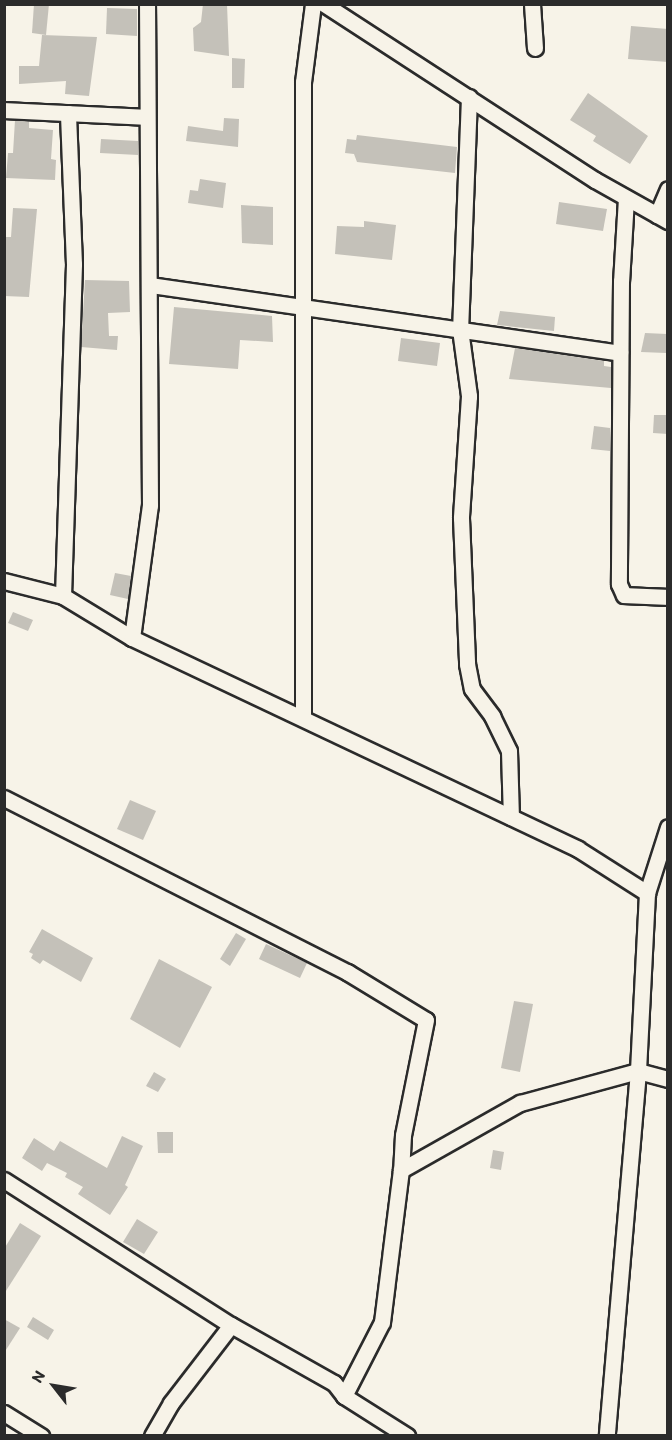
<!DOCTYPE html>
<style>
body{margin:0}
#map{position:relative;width:672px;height:1440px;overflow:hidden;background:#f7f3e8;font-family:Itim,sans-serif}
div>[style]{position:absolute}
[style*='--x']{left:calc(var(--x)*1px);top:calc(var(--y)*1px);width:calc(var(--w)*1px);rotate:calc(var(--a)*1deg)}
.building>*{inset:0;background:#c4c1b9}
.roads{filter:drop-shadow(2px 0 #2b2b2b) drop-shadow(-2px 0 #2b2b2b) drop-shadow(0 2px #2b2b2b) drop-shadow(0 -2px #2b2b2b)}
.minor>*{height:15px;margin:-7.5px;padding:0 7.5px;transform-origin:7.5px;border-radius:7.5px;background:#f7f3e8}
span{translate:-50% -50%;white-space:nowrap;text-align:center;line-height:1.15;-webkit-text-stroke:4.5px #f7f3e8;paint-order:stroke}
.frame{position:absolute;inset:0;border:6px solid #2b2b2b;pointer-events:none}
.north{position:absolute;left:24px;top:1356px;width:60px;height:60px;-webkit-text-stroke:4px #f7f3e8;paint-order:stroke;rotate:301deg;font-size:16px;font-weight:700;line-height:24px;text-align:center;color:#2b2b2b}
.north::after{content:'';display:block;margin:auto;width:21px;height:27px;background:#2b2b2b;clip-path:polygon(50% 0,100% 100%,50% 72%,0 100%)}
</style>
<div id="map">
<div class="building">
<div style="clip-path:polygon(34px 4px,49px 4px,46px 35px,32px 33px)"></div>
<div style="clip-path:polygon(203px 4px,227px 4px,229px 56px,194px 51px,193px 28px,201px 22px)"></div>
<div style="clip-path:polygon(107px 8px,137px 9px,137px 36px,106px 34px)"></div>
<div style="clip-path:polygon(631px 26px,668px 29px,668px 62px,628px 59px)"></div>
<div style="clip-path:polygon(42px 35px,97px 37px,89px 96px,65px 94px,66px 81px,19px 84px,19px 66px,39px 66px)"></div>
<div style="clip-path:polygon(232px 58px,245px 59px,244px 88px,232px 88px)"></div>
<div style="clip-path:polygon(588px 93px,648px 136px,630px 164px,593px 141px,596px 136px,570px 120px)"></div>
<div style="clip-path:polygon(224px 118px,239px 119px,238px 147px,186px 141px,188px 126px,223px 131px)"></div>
<div style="clip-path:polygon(15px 120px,29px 121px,29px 128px,53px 130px,51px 159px,56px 160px,55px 180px,6px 178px,8px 153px,13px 153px)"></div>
<div style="clip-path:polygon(357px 135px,457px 147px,455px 173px,357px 162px,354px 154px,345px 153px,347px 139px,356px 140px)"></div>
<div style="clip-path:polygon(101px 139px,138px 141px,138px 155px,100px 153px)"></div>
<div style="clip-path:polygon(200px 179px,226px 183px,223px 208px,188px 203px,190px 190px,198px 191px)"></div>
<div style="clip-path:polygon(559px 202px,607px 209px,603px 231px,556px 224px)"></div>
<div style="clip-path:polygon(241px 205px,273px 207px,273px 245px,242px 243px)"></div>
<div style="clip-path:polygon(13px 208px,37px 209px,29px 297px,4px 296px,6px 237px,11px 237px)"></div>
<div style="clip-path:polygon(364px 221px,396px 225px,392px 260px,335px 254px,337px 226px,364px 227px)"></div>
<div style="clip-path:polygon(85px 280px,129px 281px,130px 312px,108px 313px,109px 336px,118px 336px,117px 350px,81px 347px)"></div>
<div style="clip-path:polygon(174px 307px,272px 316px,273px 342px,240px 340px,238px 369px,169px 364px)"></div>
<div style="clip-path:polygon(500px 311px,555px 317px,554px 331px,497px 325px)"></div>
<div style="clip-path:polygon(645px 333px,667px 334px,666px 353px,641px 352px)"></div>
<div style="clip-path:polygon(401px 338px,440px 343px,437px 366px,398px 361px)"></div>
<div style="clip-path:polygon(515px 348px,604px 361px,604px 366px,611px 367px,611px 388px,509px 379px)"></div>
<div style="clip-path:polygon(654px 415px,668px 415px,668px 434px,653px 433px)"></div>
<div style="clip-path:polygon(594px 426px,610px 428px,610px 451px,591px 449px)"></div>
<div style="clip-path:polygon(115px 573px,131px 576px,128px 599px,110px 595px)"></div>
<div style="clip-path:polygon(13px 612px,33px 620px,28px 631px,8px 623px)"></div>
<div style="clip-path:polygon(130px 800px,156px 811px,143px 840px,117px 829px)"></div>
<div style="clip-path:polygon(42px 929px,93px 958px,81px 982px,43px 960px,40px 964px,31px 958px,33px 954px,29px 952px)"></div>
<div style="clip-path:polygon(236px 933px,246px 939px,230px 966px,220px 959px)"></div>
<div style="clip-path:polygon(266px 944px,307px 963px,300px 978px,259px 959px)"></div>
<div style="clip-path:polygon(159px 959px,212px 987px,180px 1048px,130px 1019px)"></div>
<div style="clip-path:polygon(514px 1001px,533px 1004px,520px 1072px,501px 1068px)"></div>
<div style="clip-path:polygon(154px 1072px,166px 1079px,158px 1092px,146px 1086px)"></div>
<div style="clip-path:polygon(157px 1132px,173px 1132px,173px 1153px,158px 1153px)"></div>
<div style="clip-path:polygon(122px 1136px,143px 1146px,125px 1185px,128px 1187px,110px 1215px,78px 1194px,83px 1187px,65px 1177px,67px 1173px,47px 1163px,42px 1171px,22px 1158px,34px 1138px,54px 1151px,60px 1141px,107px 1168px)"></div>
<div style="clip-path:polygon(493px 1150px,504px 1152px,501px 1170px,490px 1168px)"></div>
<div style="clip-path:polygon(137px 1219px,158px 1232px,144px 1254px,123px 1242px)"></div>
<div style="clip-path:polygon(20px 1223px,41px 1236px,4px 1294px,4px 1249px)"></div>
<div style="clip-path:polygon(33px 1317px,54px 1330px,48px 1340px,27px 1327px)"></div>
<div style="clip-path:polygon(4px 1319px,20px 1328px,4px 1353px)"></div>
</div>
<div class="roads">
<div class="minor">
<div style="--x:324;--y:4;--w:323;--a:33"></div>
<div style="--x:595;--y:180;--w:84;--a:29.3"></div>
<div style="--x:532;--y:4;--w:44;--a:86.1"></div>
<div style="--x:469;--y:97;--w:232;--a:92.2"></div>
<div style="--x:460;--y:329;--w:68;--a:82.3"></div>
<div style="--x:469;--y:396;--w:122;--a:93.8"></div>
<div style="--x:461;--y:518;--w:146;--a:87.6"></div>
<div style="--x:467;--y:664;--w:25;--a:79"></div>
<div style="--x:472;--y:689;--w:34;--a:53"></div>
<div style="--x:492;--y:716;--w:39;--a:64"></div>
<div style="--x:509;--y:751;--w:66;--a:88.3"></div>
<div style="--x:4;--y:110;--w:143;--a:2.8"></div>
<div style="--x:626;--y:198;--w:83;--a:93.4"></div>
<div style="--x:621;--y:281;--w:303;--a:90.4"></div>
<div style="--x:619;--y:584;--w:12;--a:66"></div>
<div style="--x:624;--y:595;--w:44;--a:2.6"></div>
<div style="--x:657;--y:215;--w:28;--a:-67"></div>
<div style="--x:150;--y:285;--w:475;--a:8.2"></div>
<div style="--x:4;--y:581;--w:61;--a:14.3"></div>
<div style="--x:63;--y:596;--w:81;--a:31.3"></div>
<div style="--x:132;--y:638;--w:493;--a:25.3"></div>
<div style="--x:578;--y:849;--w:82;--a:32.5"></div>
<div style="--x:647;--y:893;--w:178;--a:92.9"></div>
<div style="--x:638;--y:1071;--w:31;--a:15"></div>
<div style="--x:63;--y:596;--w:332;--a:-88.1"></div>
<div style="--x:74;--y:264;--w:151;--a:-92.3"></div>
<div style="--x:132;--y:638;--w:134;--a:-82.3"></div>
<div style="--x:150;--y:505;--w:501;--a:-90.34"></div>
<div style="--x:303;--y:717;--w:635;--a:-90"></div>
<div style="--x:303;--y:82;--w:79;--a:-82.7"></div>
<div style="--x:4;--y:798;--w:385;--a:26.9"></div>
<div style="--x:347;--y:972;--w:92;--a:31.3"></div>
<div style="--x:426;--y:1020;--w:117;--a:101.3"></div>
<div style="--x:403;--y:1135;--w:35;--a:93"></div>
<div style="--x:647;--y:893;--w:69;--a:-72.3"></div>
<div style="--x:4;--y:1180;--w:269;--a:32.6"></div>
<div style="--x:231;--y:1325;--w:118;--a:29.4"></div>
<div style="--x:334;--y:1383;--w:16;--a:52"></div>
<div style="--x:344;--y:1396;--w:75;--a:32.4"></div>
<div style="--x:344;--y:1396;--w:83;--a:-62.8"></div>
<div style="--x:382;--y:1322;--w:153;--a:-82.9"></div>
<div style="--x:401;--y:1170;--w:137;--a:-29.4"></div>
<div style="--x:520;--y:1103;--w:122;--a:-15.2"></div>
<div style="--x:638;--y:1071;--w:366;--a:94.9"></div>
<div style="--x:4;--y:1413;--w:44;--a:31.9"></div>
<div style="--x:152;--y:1436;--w:38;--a:-60"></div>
<div style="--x:171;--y:1403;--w:98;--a:-52.4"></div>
</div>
</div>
<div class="frame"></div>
<div class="north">N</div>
</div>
